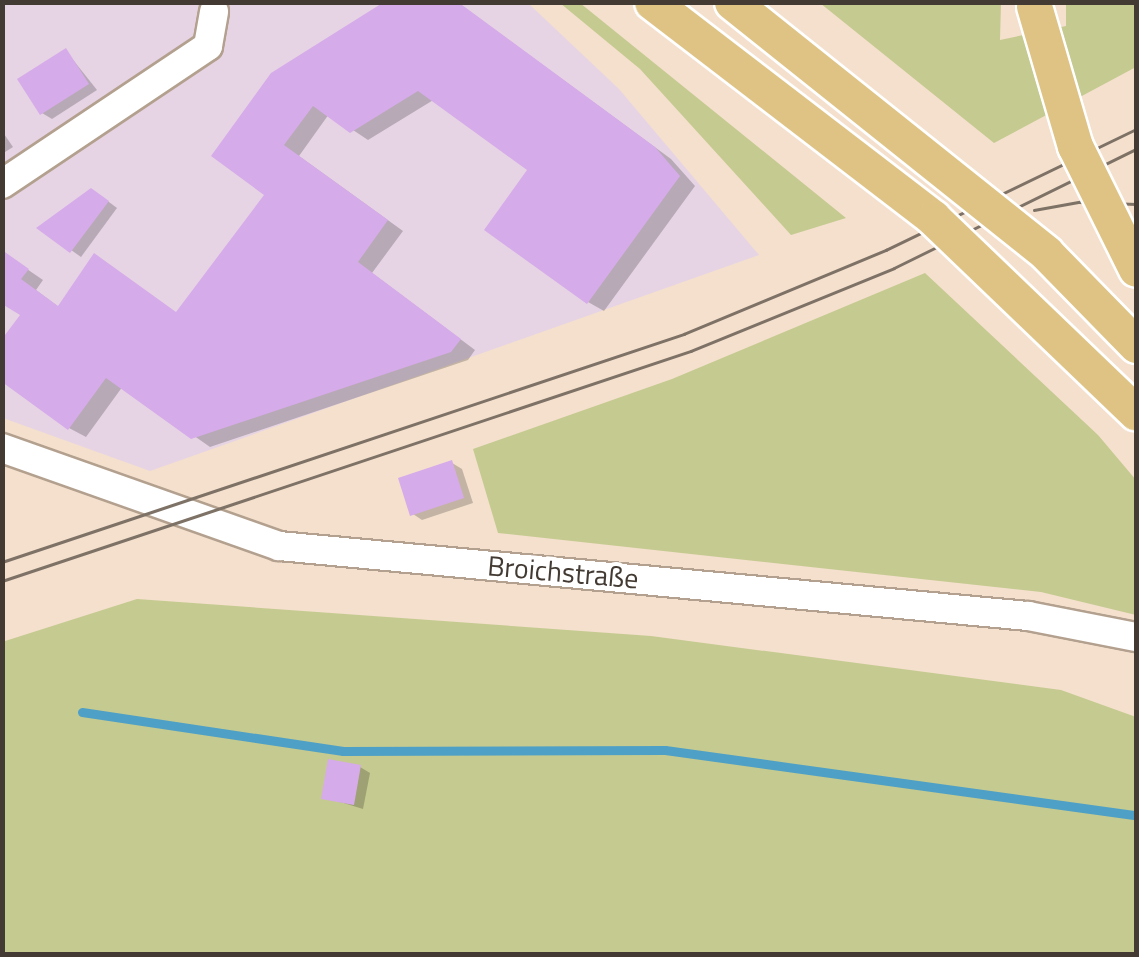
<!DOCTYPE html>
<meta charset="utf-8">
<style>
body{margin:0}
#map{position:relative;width:1139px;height:957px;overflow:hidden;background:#f4e0cd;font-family:"Titillium Web",sans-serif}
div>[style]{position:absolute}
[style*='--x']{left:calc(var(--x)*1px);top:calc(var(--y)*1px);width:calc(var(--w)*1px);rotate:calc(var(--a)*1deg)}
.commercial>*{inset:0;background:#e6d4e4}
.green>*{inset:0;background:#c5ca90}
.shadow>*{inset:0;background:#0003}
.stream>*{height:9px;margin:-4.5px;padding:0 4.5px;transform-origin:4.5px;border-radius:4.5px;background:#4fa0c6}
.building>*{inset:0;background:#d6abe9}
.roads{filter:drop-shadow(2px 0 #b3a08e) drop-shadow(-2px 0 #b3a08e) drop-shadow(0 2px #b3a08e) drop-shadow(0 -2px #b3a08e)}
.minor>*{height:28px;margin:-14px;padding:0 14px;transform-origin:14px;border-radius:14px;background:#fff}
.tram>*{height:2.5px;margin:-1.25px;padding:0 1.25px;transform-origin:1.25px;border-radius:1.25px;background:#7e7266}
.bridges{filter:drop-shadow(2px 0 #fff) drop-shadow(-2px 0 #fff) drop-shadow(0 2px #fff) drop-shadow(0 -2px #fff)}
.major-bridge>*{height:35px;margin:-17.5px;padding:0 17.5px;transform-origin:17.5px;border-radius:17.5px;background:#dfc385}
span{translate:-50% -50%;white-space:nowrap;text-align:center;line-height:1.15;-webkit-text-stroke:8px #fff;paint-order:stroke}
.street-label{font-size:28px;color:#433b33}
.frame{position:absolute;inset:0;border:5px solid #433b33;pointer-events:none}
</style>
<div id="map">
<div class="commercial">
<div style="clip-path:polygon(3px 3px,528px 3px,619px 89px,759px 255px,150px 471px,3px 418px)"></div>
</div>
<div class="green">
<div style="clip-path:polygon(560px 3px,580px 3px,846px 218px,791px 235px,640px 69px)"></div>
<div style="clip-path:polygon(820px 3px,1001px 3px,1000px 40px,1066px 26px,1066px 3px,1136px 3px,1136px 67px,994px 143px)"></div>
<div style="clip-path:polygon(925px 273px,1098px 435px,1136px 480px,1136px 615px,1041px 592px,498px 533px,473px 449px,672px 379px)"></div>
<div style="clip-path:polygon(137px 599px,651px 636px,1061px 690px,1136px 717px,1136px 954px,3px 954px,2px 642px)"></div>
</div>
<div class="shadow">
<div style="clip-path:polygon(457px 2px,671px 159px,695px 186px,604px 311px,588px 302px,531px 170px,435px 99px,368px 140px,329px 114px,299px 156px,403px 231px,372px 273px,475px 350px,468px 360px,210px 447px,123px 386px,86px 437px,69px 428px,2px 252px,43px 280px,36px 290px,60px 308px,178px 314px,267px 195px,214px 156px)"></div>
<div style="clip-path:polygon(66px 51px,97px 90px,52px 119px,42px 113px)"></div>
<div style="clip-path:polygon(2px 131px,13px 147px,2px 154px)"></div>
<div style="clip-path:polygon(101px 196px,117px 208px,81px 257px,40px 228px)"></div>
<div style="clip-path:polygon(452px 463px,462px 469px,473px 503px,422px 520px,413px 514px)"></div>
<div style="clip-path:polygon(360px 767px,370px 773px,363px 809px,324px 797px)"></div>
</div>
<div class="stream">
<div style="--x:82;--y:712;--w:264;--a:8.5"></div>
<div style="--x:343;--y:751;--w:322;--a:-0.2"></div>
<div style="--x:665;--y:750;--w:475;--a:7.9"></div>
</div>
<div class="building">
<div style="clip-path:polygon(384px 2px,458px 2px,655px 147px,680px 176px,587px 304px,484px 230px,527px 170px,418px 91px,350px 133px,313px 106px,284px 145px,388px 220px,358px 262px,461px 339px,451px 352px,191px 439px,106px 378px,68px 430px,2px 382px,2px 339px,20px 315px,2px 304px,2px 250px,29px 269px,21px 279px,58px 306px,94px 253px,176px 312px,264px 195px,211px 156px,271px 73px)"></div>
<div style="clip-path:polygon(66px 48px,89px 84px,40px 115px,17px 79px)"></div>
<div style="clip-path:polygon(91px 188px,109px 201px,70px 253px,36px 228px)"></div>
<div style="clip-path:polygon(452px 460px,464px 498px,410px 516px,398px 478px)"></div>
<div style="clip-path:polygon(328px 759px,361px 765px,354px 805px,321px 799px)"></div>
</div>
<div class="roads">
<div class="minor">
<div style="--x:2;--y:184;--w:248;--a:-33.8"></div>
<div style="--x:208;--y:46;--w:35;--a:-80"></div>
<div style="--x:2;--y:448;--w:294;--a:19.5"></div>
<div style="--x:279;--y:546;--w:752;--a:5.34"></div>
<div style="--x:1028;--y:616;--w:110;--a:11"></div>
</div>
</div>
<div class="tram">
<div style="--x:1034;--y:210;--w:46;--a:-10.1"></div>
<div style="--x:1079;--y:202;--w:57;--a:2"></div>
<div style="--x:2;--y:562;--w:719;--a:-18.49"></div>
<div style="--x:684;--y:334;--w:219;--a:-22.6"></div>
<div style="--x:886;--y:250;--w:278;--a:-25.8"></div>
<div style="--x:2;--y:581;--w:726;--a:-18.46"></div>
<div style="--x:691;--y:351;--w:219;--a:-22.2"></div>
<div style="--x:894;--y:268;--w:270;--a:-26.2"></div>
</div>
<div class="bridges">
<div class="major-bridge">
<div style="--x:652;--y:2;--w:354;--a:37.5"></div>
<div style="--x:933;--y:218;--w:281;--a:43.8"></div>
<div style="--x:732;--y:2;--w:402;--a:38.6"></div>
<div style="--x:1046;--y:253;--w:129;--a:45.6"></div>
<div style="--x:1034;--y:6;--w:146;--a:73.7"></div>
<div style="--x:1075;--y:146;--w:137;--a:63.6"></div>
</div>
</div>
<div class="street-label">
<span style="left:563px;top:572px;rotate:5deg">Broichstraße</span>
</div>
<div class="frame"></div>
</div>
